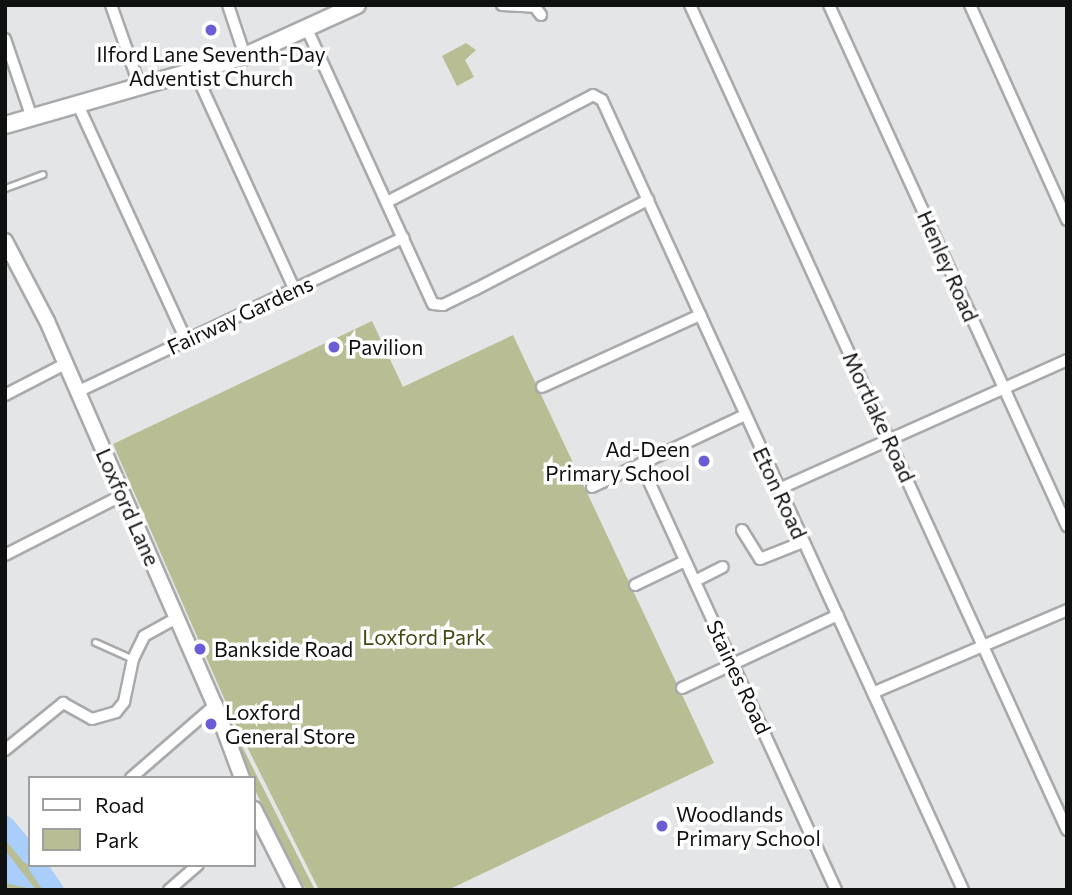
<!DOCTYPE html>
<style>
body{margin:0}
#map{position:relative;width:1072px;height:895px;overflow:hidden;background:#e4e5e7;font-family:Commissioner,sans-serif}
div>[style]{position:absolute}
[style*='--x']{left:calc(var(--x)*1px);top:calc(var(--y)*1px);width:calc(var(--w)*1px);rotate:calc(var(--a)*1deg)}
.green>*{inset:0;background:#b9bd93}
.water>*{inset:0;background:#a8cef9}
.river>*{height:19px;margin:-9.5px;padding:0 9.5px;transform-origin:9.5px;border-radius:9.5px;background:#a8cef9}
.roads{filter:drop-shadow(2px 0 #a8aaac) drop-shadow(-2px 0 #a8aaac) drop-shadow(0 2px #a8aaac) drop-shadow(0 -2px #a8aaac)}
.lane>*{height:5px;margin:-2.5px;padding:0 2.5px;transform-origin:2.5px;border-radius:2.5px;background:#fff}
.street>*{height:10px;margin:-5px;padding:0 5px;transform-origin:5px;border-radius:5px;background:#fff}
.secondary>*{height:14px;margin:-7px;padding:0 7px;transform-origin:7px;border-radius:7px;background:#fff}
.primary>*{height:16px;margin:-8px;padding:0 8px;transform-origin:8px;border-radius:8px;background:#fff}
.dots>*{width:19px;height:19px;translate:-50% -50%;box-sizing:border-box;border:4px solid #fff;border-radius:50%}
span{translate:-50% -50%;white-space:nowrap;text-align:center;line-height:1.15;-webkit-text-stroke:7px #fff;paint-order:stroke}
.poi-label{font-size:21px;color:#0f1010}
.left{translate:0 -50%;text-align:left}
.right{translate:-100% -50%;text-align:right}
.street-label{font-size:21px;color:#0f1010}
.park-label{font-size:21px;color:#454813}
.frame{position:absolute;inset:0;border:7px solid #0f1010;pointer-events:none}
.legend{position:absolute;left:28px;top:776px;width:228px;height:91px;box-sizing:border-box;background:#fff;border:2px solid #9f9f9f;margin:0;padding:9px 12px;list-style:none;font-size:21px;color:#0f1010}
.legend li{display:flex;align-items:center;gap:14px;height:35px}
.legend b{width:35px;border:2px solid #9f9f9f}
</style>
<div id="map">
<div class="green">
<div style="clip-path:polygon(466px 43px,476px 50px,465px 60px,474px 77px,457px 86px,442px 56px)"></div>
<div style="clip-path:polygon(372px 321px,403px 387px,513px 335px,714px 763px,448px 890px,319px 890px,234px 721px,113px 444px)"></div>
<div style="clip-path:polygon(228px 718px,257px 776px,315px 890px,306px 890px,286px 853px,254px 788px,254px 778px,249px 778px)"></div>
<div style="clip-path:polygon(5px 833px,30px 866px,46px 890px,5px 890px)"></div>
</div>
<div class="water">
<div style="clip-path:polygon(5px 850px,36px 890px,5px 883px)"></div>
</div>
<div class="river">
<div style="--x:5;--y:825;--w:39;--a:50"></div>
<div style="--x:37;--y:865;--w:30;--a:56"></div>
</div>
<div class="roads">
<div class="lane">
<div style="--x:5;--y:188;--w:40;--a:-20.2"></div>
<div style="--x:95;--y:642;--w:42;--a:24.1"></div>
</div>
<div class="street">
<div style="--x:111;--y:5;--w:87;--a:70.5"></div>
<div style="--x:228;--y:5;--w:54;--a:71.6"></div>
<div style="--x:502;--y:5;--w:33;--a:3"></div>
<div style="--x:535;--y:7;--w:10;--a:53"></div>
<div style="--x:690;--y:5;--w:907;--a:65.44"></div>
<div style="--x:829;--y:5;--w:573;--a:65.45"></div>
<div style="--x:970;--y:5;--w:236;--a:65.7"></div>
<div style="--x:307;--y:29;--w:302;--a:65.4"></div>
<div style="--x:433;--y:304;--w:10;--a:6"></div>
<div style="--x:443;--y:305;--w:37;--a:-26"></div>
<div style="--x:476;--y:289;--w:194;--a:-27.4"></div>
<div style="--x:5;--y:39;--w:83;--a:71.1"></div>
<div style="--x:195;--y:72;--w:240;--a:65.4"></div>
<div style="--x:78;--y:105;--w:259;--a:65.3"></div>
<div style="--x:387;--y:202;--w:232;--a:-27.4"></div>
<div style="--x:593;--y:95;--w:10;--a:29"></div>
<div style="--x:602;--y:100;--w:869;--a:65.44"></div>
<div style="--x:542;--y:387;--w:174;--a:-24.5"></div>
<div style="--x:77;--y:392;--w:361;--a:-25.3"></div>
<div style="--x:5;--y:395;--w:68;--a:-27.3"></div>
<div style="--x:641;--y:464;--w:469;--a:65.4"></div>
<div style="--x:592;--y:487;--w:169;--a:-25.2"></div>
<div style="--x:779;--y:489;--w:316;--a:-24.1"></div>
<div style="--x:742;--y:530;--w:34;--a:58"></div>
<div style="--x:760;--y:559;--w:46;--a:-21.6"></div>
<div style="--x:5;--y:555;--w:132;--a:-27"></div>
<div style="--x:695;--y:581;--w:31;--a:-27"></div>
<div style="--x:635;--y:585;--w:55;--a:-25.6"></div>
<div style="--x:682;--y:688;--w:172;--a:-25.1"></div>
<div style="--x:875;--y:692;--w:209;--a:-23.1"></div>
<div style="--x:5;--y:750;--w:75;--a:-39"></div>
<div style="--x:63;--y:703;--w:33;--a:29"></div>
<div style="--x:92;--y:719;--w:25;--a:-16"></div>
<div style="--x:116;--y:712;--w:13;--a:-51"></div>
<div style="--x:124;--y:702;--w:44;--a:-78.2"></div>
<div style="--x:133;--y:659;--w:25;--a:-64"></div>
<div style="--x:144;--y:636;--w:38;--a:-29"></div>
<div style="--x:131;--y:778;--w:111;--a:-41"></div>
<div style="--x:169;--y:890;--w:38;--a:-41"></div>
</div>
<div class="secondary">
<div style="--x:5;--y:241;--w:90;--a:62.3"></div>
<div style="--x:47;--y:321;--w:419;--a:66.4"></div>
<div style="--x:215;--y:705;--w:78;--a:69.7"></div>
<div style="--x:254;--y:809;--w:91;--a:63.2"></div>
</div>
<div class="primary">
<div style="--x:5;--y:125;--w:250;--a:-16"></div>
<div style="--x:245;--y:56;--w:123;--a:-24.5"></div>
</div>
</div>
<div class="dots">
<div style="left:211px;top:30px;background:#6b5dd6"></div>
<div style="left:334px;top:347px;background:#6b5dd6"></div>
<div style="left:704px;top:461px;background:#6b5dd6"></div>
<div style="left:200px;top:649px;background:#6b5dd6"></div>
<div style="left:211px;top:724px;background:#6b5dd6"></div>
<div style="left:662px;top:826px;background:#6b5dd6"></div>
</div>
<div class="poi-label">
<span style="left:211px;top:66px">Ilford Lane Seventh-Day<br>Adventist Church</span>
<span class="left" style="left:348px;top:347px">Pavilion</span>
<span class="right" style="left:690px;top:461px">Ad-Deen<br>Primary School</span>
<span class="left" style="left:214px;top:649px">Bankside Road</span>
<span class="left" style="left:225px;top:724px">Loxford<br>General Store</span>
<span class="left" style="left:676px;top:826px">Woodlands<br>Primary School</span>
</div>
<div class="street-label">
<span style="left:948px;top:266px;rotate:66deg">Henley Road</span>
<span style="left:240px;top:315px;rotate:-25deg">Fairway Gardens</span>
<span style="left:879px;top:417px;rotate:65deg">Mortlake Road</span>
<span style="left:780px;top:493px;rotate:65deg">Eton Road</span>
<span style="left:128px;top:507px;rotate:66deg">Loxford Lane</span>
<span style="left:739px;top:677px;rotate:65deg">Staines Road</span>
</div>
<div class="park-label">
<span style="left:424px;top:637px">Loxford Park</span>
</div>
<div class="frame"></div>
<ul class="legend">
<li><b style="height:9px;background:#fff"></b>Road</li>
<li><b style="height:19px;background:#b9bd93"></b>Park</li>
</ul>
</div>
